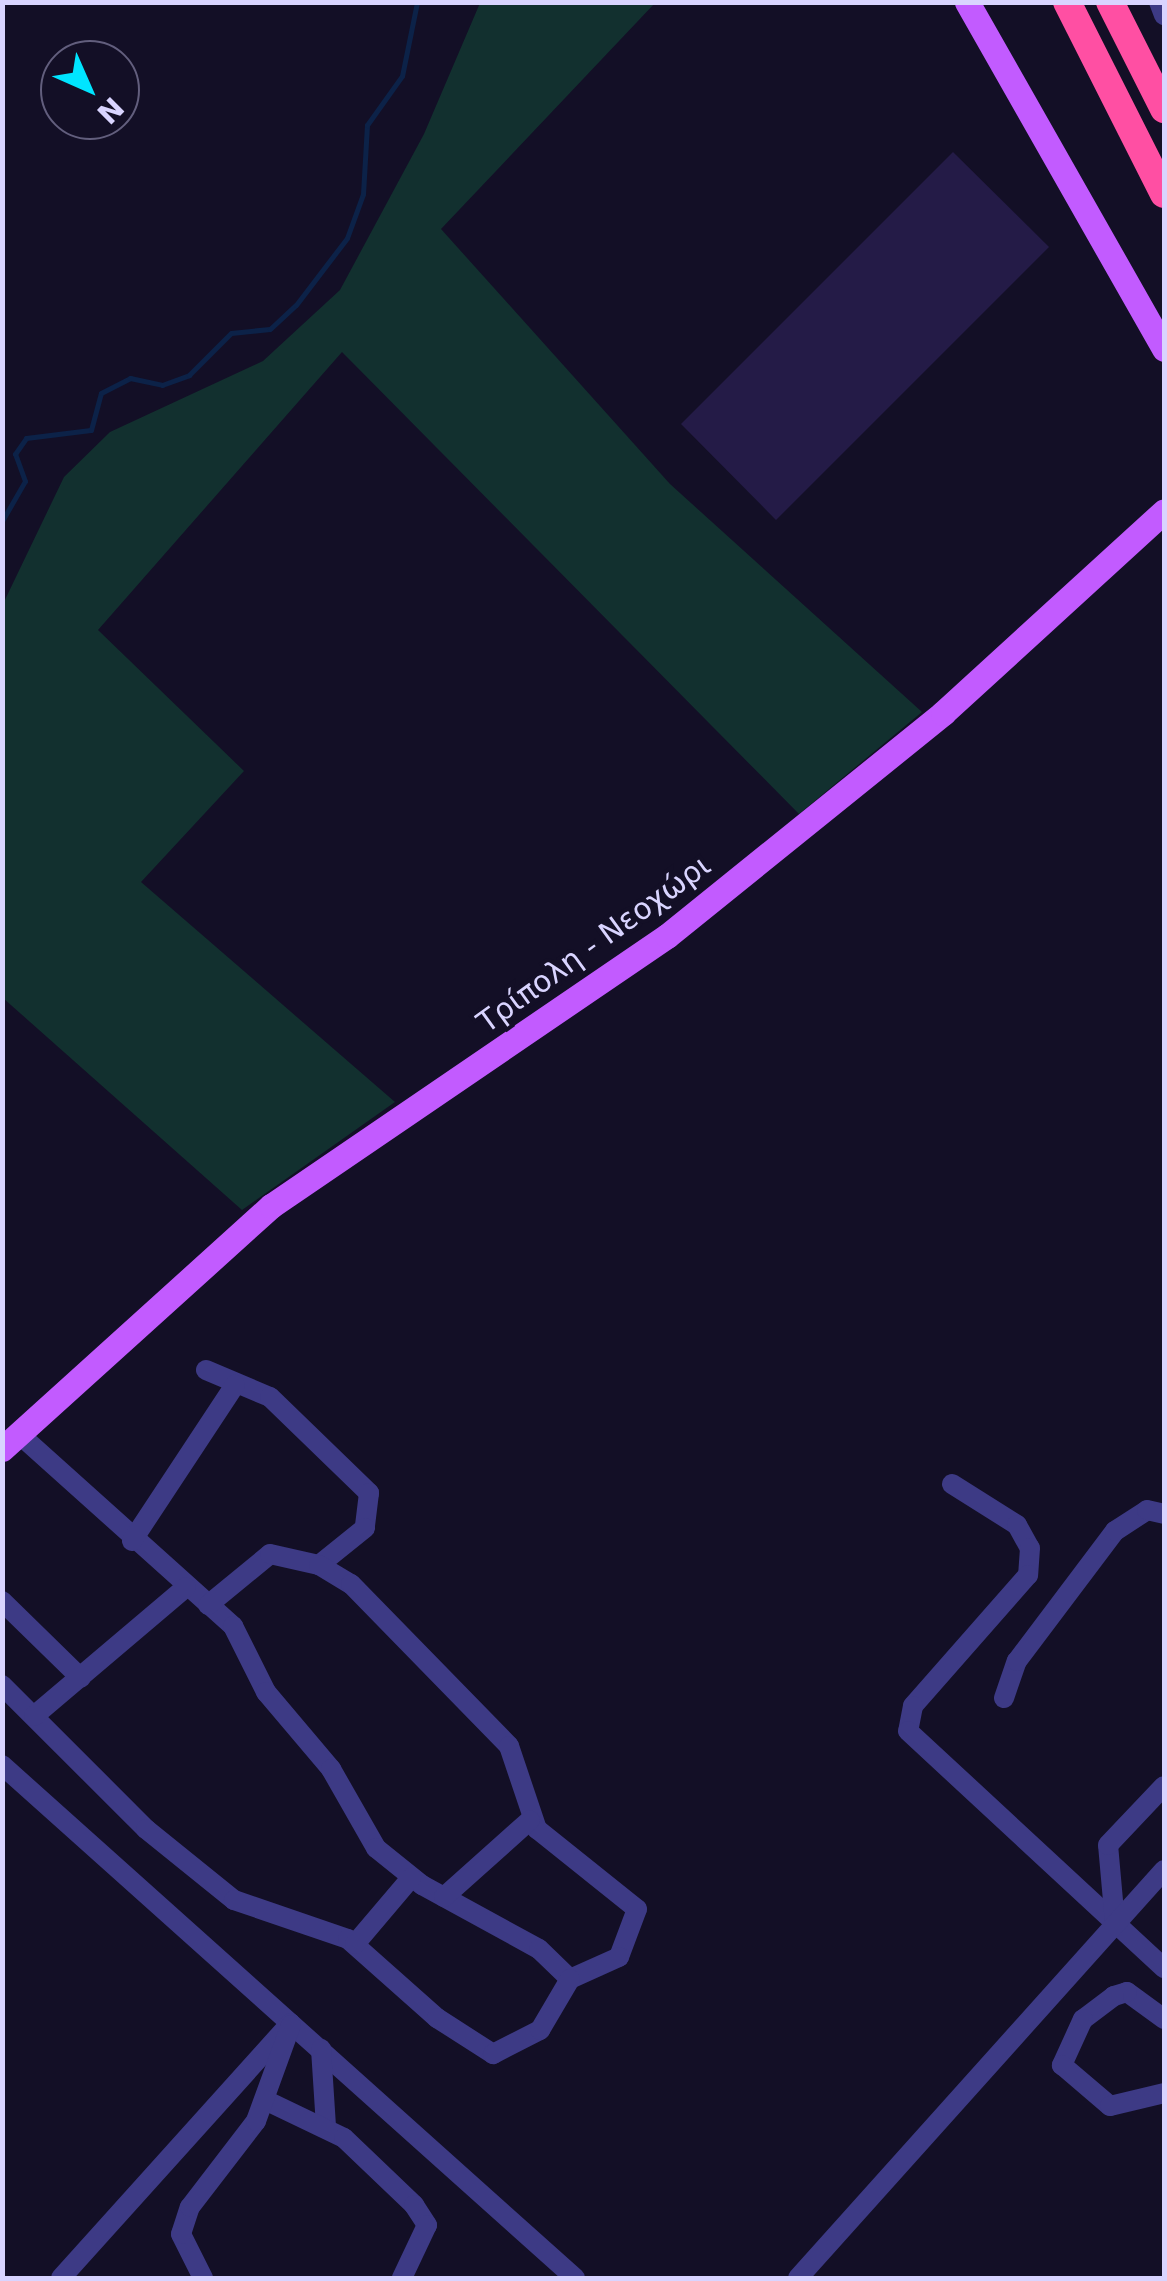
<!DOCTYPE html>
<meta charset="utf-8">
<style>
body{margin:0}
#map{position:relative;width:1167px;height:2281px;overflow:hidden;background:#130f26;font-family:"DejaVu Sans",sans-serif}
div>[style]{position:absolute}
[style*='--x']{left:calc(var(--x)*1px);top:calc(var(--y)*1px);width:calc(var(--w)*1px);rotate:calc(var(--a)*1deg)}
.green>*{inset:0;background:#12302f}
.stream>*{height:5px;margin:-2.5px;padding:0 2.5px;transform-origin:2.5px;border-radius:2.5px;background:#0c2248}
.building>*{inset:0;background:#241b47}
.minor>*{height:20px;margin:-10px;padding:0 10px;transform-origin:10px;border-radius:10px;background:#3d3a85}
.major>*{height:25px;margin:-12.5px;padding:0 12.5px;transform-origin:12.5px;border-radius:12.5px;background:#c25bff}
.highway>*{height:28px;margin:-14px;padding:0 14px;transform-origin:14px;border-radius:14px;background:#ff4fa3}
span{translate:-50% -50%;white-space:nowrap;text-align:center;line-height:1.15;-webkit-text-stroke:8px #130f26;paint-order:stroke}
.street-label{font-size:30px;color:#d9d4ff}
.frame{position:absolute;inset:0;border:5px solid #d9d4ff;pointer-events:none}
.north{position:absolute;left:40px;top:40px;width:100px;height:100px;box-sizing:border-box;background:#130f26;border:2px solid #625e7d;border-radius:50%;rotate:135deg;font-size:28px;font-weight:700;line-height:40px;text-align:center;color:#d9d4ff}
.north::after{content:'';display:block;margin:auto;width:35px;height:45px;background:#00e5ff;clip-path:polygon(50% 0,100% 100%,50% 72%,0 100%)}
</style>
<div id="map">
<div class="green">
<div style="clip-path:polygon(480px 3px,655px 3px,441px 229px,670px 484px,922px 712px,799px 814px,342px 352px,98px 630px,244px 771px,141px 882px,395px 1102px,242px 1210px,3px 998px,2px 606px,64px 477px,110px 432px,263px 361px,340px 290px,424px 134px)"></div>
</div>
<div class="stream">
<div style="--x:2;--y:521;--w:46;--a:-60.1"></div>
<div style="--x:25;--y:481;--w:29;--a:-110"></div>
<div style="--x:15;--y:454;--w:19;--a:-55"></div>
<div style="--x:26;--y:438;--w:65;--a:-7"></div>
<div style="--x:91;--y:430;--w:38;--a:-75"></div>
<div style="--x:101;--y:393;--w:33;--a:-27"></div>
<div style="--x:130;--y:378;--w:33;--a:12"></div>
<div style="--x:162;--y:385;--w:29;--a:-20"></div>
<div style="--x:189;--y:375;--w:59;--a:-45"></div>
<div style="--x:231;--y:333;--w:39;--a:-6"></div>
<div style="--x:270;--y:329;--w:35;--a:-43"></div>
<div style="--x:296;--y:305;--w:84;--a:-52.7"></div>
<div style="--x:347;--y:238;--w:47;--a:-70"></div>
<div style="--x:363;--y:194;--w:69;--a:-86.7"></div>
<div style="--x:367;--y:125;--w:60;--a:-54.5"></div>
<div style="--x:402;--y:76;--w:76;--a:-78.5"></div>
</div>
<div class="building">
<div style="clip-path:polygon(953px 152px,1049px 247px,776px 520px,681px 424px)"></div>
</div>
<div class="minor">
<div style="--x:1159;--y:2;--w:14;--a:69"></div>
<div style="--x:206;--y:1370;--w:69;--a:22.9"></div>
<div style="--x:270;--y:1397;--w:138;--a:44.1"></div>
<div style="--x:369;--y:1493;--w:35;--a:97"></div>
<div style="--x:365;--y:1528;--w:59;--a:141.2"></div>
<div style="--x:19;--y:1434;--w:288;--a:41.9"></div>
<div style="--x:233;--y:1626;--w:74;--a:63.4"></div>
<div style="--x:266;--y:1692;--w:101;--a:49.8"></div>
<div style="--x:331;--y:1769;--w:91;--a:60.3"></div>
<div style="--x:376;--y:1848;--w:59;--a:38.8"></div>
<div style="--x:422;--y:1885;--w:133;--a:28.7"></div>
<div style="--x:539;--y:1949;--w:43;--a:44.1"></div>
<div style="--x:952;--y:1484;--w:77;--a:32.2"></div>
<div style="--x:1017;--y:1525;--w:26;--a:61"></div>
<div style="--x:1030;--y:1548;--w:27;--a:94"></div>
<div style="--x:1028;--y:1575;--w:174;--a:131.3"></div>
<div style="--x:913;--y:1706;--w:25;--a:101"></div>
<div style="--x:908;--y:1731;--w:349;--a:42.8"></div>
<div style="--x:132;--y:1541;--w:187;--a:-56.6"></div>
<div style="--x:2;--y:1601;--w:110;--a:44.3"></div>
<div style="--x:208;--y:1605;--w:80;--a:-39.4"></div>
<div style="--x:270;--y:1554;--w:50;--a:12.7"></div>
<div style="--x:319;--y:1565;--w:37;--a:31"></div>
<div style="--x:351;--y:1584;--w:226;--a:45.7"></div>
<div style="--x:509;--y:1746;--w:88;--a:71.4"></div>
<div style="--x:537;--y:1829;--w:128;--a:38.7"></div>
<div style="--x:637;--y:1909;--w:51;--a:110.6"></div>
<div style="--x:619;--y:1957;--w:54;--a:155.8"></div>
<div style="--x:2;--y:1685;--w:204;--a:45"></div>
<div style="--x:146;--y:1829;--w:113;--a:38.9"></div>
<div style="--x:234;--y:1900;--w:120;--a:18.9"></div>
<div style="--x:348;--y:1939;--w:119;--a:41.6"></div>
<div style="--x:437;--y:2018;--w:67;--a:32.7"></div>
<div style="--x:493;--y:2054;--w:53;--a:-27.1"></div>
<div style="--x:540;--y:2030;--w:59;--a:-59.5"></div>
<div style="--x:1004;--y:1698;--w:39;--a:-71"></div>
<div style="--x:1017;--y:1661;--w:163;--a:-53"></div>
<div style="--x:1115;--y:1531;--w:38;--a:-33"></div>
<div style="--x:1147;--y:1510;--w:17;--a:13"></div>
<div style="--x:34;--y:1716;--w:199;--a:-40.3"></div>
<div style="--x:2;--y:1765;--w:769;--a:41.84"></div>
<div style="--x:444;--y:1897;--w:115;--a:-41.8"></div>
<div style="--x:1115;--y:1923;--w:78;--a:-95.1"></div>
<div style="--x:1108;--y:1845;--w:81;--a:-46.5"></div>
<div style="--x:355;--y:1944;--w:87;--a:-49.7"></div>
<div style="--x:1164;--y:2019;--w:46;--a:-143.9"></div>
<div style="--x:1127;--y:1992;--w:14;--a:163"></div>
<div style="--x:1114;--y:1996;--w:39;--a:143"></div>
<div style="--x:1083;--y:2019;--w:51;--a:114.5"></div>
<div style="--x:1062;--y:2065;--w:63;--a:40.5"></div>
<div style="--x:1110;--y:2106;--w:56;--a:-13.5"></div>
<div style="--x:321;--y:2049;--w:78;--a:86.3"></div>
<div style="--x:267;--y:2101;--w:85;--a:25.7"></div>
<div style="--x:344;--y:2138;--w:97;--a:43.7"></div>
<div style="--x:414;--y:2205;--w:24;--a:57"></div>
<div style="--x:427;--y:2225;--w:59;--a:115.3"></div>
<div style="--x:61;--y:2278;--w:343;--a:-48"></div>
<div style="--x:203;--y:2278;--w:49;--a:-116.6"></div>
<div style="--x:181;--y:2234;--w:28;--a:-72"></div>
<div style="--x:190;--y:2207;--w:108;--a:-52.5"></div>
<div style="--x:256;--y:2121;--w:102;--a:-70"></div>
<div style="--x:798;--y:2278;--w:548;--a:-48.11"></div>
</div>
<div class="major">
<div style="--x:967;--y:2;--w:399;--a:60.4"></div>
<div style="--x:2;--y:1449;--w:363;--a:-42.1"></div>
<div style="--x:271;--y:1206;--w:479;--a:-34.3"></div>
<div style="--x:667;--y:936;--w:355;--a:-38.9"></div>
<div style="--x:943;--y:713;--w:299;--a:-42.4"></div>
</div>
<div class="highway">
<div style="--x:1067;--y:2;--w:215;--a:63.2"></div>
<div style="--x:1110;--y:2;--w:120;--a:63.2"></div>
</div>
<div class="street-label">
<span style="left:594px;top:944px;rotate:-36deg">Τρίπολη - Νεοχώρι</span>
</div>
<div class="frame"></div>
<div class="north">N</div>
</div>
